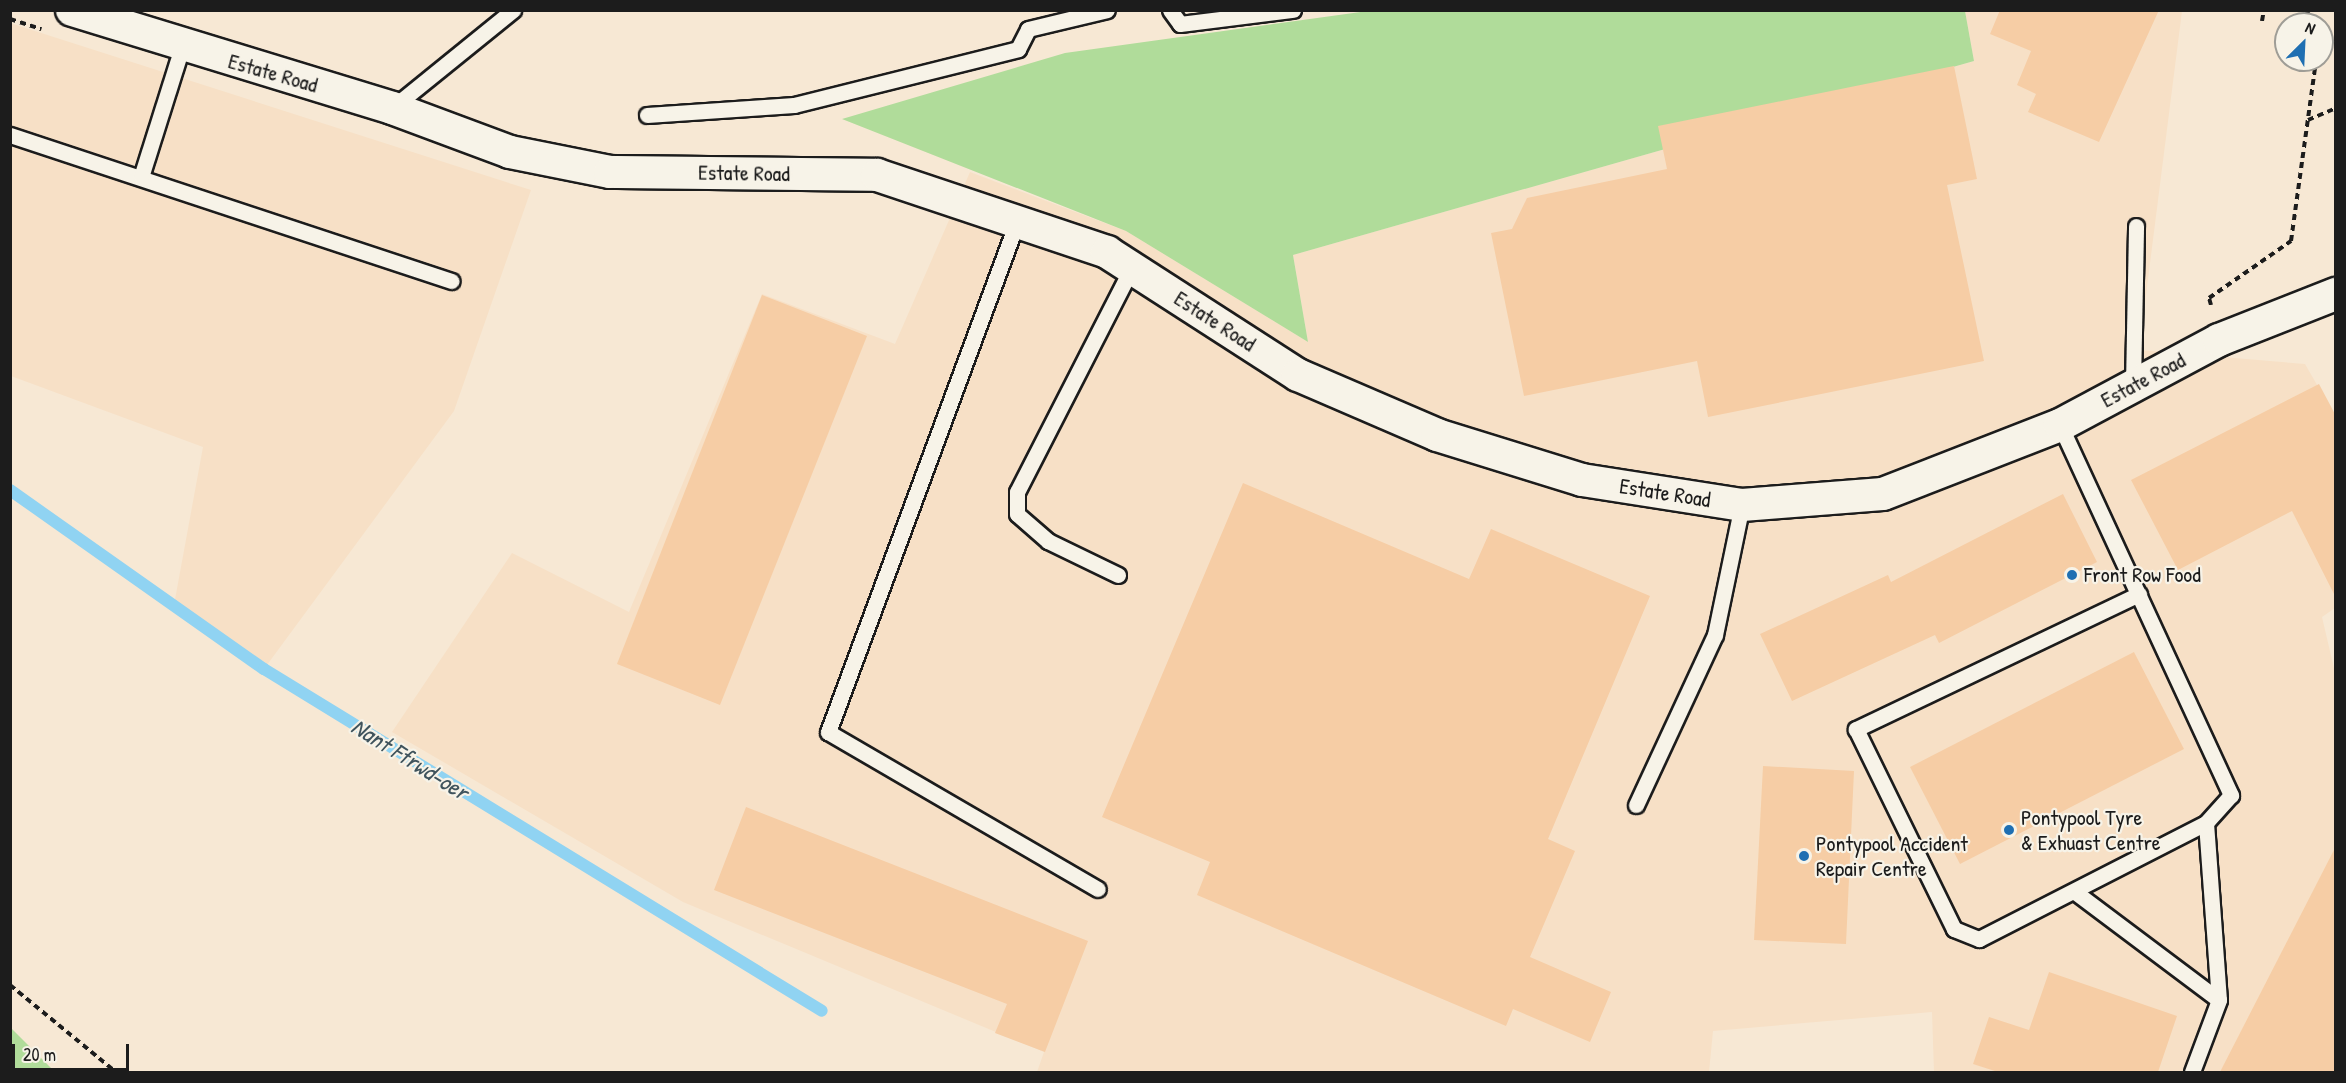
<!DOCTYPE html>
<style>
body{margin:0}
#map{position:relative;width:2346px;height:1083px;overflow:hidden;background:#f7e8d4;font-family:"Patrick Hand",sans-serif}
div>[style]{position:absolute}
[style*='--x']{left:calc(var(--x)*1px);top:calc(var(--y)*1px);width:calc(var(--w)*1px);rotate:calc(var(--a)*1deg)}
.built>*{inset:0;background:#f7e0c6}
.green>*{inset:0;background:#b0dc9a}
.stream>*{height:12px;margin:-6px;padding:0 6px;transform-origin:6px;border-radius:6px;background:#90d3f2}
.building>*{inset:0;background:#f6cda5}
.path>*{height:4px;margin-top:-2px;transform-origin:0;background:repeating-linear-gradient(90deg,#1c1c1c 0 6px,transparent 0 10.5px)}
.roads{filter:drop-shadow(2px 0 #1c1c1c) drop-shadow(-2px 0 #1c1c1c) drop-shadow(0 2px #1c1c1c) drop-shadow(0 -2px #1c1c1c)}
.service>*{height:15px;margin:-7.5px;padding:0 7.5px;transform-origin:7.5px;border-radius:7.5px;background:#f7f3e8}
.minor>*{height:32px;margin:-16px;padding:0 16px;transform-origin:16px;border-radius:16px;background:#f7f3e8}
.dots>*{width:16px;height:16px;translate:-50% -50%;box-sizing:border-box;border:3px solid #f7f3e8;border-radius:50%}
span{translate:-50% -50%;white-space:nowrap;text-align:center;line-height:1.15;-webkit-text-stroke:4.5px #f7f3e8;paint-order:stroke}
.street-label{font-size:22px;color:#1c1c1c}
.poi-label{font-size:22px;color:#1c1c1c}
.left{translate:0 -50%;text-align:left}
.water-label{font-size:24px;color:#3f535c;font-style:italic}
.frame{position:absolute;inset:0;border:12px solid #1c1c1c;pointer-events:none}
.north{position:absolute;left:2274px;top:12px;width:60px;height:60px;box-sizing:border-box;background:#f7f3e8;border:2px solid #9f9d96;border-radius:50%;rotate:24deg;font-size:16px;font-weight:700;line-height:24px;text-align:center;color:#1c1c1c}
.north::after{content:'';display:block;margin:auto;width:21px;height:27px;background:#1f6fb2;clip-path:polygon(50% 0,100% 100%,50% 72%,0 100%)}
.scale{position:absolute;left:12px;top:1044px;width:117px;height:27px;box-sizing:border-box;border:3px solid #1c1c1c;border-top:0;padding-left:8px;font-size:18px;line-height:21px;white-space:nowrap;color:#1c1c1c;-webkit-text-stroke:4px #f7f3e8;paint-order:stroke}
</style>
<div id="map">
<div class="built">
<div style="clip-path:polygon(1965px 11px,2182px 11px,2139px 350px,2305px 364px,2335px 416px,2335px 608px,2322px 617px,2336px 677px,2335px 1072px,1934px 1072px,1932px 1012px,1713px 1031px,1709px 1072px,1037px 1072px,1044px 1052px,683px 902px,392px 732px,512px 553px,629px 612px,762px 294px,895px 344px,970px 172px,1126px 231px,1308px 342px,1293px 255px,1974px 61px)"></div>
<div style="clip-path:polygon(10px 23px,531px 190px,454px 411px,264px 669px,174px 605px,203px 447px,11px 376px)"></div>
</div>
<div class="green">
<div style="clip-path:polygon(1375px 10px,1965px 11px,1974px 61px,1293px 255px,1308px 342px,1126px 231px,842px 119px,1065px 53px)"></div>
<div style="clip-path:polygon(11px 1028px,55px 1072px,11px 1072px)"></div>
</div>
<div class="stream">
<div style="--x:10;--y:490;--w:311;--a:35.2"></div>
<div style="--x:264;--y:669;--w:654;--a:31.5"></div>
</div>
<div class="building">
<div style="clip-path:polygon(2000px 10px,2159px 10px,2099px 142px,2028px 112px,2036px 94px,2017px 85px,2031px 51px,1990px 34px)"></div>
<div style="clip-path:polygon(1954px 66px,1977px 179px,1947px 185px,1984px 361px,1708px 417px,1697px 361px,1524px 396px,1491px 233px,1512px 229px,1527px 198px,1667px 169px,1658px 126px)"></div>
<div style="clip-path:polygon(762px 295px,867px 336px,720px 705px,617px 664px)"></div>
<div style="clip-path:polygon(2319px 384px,2336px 416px,2336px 598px,2292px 511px,2178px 570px,2131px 480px)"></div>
<div style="clip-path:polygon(1243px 483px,1469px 579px,1491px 529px,1650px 596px,1548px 839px,1575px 851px,1530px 957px,1611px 992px,1590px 1042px,1513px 1009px,1506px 1026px,1197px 895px,1210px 862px,1102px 817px)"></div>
<div style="clip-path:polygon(2063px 494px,2097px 562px,1939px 643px,1935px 635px,1792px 701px,1760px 634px,1888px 575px,1891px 582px)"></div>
<div style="clip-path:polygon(2134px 652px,2184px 749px,1960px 864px,1910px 767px)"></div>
<div style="clip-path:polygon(1763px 766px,1854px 771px,1846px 944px,1754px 940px)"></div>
<div style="clip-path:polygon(746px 807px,1088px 941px,1045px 1052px,995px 1033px,1007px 1004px,714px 890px)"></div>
<div style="clip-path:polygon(2336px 846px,2336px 1072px,2220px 1072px)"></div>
<div style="clip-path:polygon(2049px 972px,2177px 1016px,2158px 1072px,1998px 1072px,1973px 1064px,1989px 1017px,2029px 1030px)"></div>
</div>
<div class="path">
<div style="--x:2306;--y:10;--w:16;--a:60"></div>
<div style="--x:10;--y:19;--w:33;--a:18"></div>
<div style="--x:2262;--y:21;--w:11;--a:-80"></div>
<div style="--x:2308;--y:120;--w:30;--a:-23"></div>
<div style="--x:2211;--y:305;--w:7;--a:-106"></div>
<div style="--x:2209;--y:298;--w:100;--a:-34.8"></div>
<div style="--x:2291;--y:241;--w:183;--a:-82.1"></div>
<div style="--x:10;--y:985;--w:137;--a:39.4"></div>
</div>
<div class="roads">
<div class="service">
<div style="--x:1170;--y:10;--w:17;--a:54"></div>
<div style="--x:1180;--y:24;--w:114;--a:-7.1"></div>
<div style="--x:392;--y:108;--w:156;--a:-39"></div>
<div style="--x:647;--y:115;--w:147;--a:-3.9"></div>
<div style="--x:794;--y:105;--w:231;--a:-14"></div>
<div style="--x:1018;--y:49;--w:22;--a:-63"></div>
<div style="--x:1028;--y:29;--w:81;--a:-13.5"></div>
<div style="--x:10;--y:135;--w:465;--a:18.3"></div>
<div style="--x:141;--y:177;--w:136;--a:-72.5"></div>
<div style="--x:1017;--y:222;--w:544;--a:110.33"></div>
<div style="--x:828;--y:732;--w:312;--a:30.2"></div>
<div style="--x:2133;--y:385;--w:159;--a:-88.9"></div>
<div style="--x:2060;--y:425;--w:408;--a:65.2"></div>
<div style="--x:2231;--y:795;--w:38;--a:132"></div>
<div style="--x:2206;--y:823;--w:177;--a:85.8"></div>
<div style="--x:2219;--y:1000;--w:77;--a:110.6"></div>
<div style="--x:1118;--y:575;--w:78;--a:-154.1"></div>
<div style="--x:1048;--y:541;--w:41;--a:-138.9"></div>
<div style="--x:1017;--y:514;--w:22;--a:-90"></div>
<div style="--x:1017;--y:492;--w:253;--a:-62.9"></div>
<div style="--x:2139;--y:594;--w:314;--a:154.5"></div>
<div style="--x:1856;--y:729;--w:223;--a:63.9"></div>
<div style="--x:1954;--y:929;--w:27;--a:22"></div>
<div style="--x:1979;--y:939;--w:255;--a:-27.1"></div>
<div style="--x:1636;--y:805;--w:187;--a:-65.1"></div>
<div style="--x:1715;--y:635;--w:133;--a:-78.3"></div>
<div style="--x:2075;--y:892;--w:180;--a:36.9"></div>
</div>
<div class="minor">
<div style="--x:72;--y:10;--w:335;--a:17"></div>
<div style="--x:392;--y:108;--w:126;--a:20.4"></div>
<div style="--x:510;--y:152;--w:102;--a:11.3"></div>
<div style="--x:610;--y:172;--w:267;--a:0.6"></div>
<div style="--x:877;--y:175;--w:243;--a:18.5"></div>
<div style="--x:1107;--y:252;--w:227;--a:32.8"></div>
<div style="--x:1298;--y:375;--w:151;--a:23.3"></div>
<div style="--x:1437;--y:435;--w:152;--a:17.2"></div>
<div style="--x:1582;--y:480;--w:162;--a:8.9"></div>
<div style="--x:1742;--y:505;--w:141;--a:-4.5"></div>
<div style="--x:1883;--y:494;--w:190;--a:-21.3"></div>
<div style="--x:2060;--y:425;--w:180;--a:-28.1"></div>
<div style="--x:2219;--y:340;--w:126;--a:-21.5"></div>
</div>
</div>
<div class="dots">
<div style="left:2072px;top:575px;background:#1f6fb2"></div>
<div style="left:2009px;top:830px;background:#1f6fb2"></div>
<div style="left:1804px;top:856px;background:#1f6fb2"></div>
</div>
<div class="street-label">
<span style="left:273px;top:73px;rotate:16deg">Estate Road</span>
<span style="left:744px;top:173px;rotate:1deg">Estate Road</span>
<span style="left:1215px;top:321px;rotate:33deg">Estate Road</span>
<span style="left:2143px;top:380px;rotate:-28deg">Estate Road</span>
<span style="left:1665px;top:493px;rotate:9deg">Estate Road</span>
</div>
<div class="poi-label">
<span class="left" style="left:2084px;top:575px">Front Row Food</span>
<span class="left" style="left:2021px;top:830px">Pontypool Tyre<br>&amp; Exhuast Centre</span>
<span class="left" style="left:1816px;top:856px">Pontypool Accident<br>Repair Centre</span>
</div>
<div class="water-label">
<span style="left:410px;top:759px;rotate:32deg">Nant Ffrwd-oer</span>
</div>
<div class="frame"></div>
<div class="north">N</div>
<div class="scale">20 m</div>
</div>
